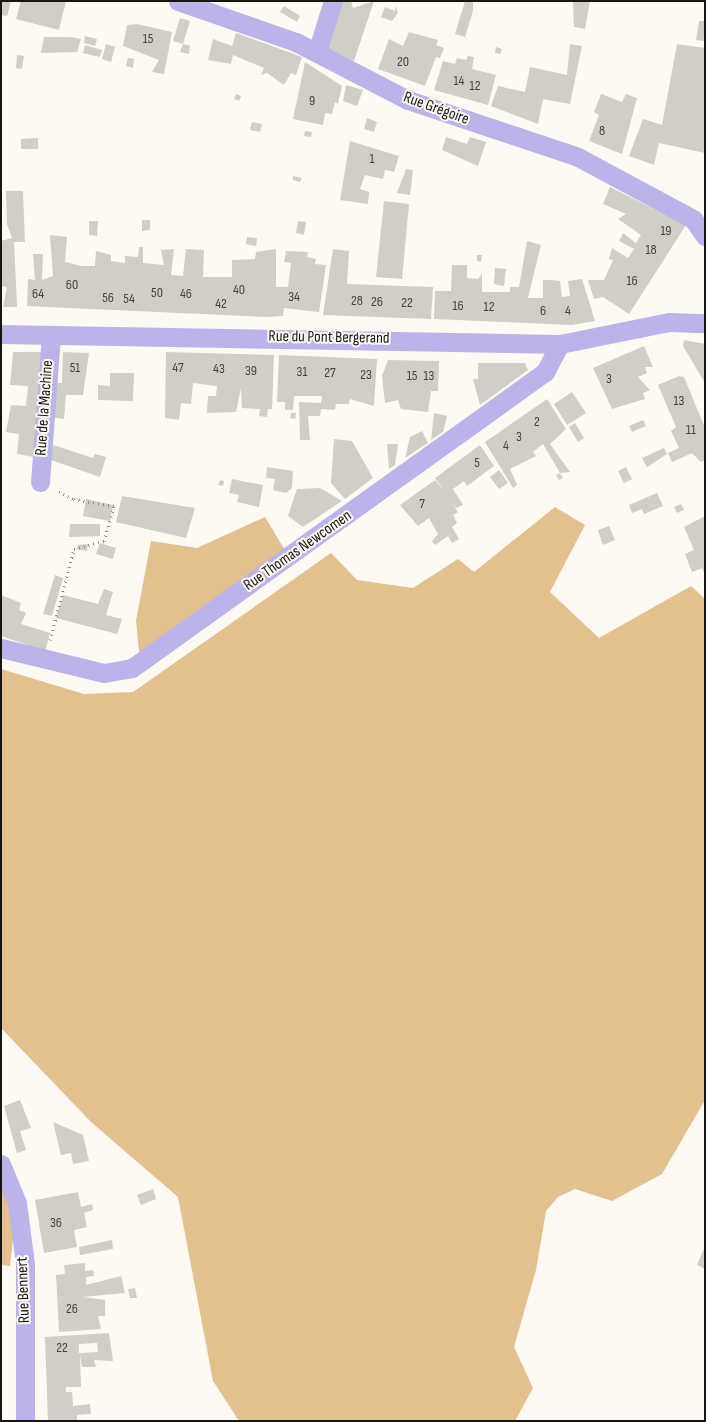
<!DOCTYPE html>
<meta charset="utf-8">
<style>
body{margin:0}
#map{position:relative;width:706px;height:1422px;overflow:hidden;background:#fef9f3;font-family:"Sofia Sans Condensed",sans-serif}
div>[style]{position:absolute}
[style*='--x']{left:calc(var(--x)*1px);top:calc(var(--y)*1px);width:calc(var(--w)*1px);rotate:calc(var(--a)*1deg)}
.green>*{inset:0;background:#e3c18e}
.building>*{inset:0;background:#d1cdc7}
.path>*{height:3px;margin-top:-1.5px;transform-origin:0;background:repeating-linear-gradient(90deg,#8f8b87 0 1px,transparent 0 5px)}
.minor>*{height:19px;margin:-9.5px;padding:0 9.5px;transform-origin:9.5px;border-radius:9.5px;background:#bab4ea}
span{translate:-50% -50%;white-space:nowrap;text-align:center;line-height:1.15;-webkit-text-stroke:4px #fef9f3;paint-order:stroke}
.number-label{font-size:14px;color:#464441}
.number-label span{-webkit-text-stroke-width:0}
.street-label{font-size:16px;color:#181614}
.frame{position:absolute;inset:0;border:2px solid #181614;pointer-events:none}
</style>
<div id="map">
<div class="green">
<div style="clip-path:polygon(555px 507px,585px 525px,550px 592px,599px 638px,691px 586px,705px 599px,705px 1100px,662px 1174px,612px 1201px,575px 1189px,558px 1197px,546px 1211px,536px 1270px,514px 1347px,533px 1388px,515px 1421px,239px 1421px,213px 1381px,178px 1197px,91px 1122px,1px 1028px,1px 669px,84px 694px,133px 692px,331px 553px,357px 580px,413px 588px,458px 559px,474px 572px)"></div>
<div style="clip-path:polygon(265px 517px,289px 557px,140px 662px,136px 621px,151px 541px,197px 548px)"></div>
<div style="clip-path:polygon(1px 1164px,17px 1203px,10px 1266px,1px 1265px)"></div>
</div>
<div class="building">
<div style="clip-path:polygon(1px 1px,11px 1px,7px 16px,1px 15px)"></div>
<div style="clip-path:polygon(21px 1px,66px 1px,59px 30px,16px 19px)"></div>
<div style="clip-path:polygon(341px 1px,351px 1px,353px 8px,374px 1px,354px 61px,326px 51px)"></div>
<div style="clip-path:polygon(465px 1px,473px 1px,473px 11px,465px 37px,455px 34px)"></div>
<div style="clip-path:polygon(573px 1px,590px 1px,585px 29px,574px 27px)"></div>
<div style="clip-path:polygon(284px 6px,300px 16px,297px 22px,280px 12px)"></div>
<div style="clip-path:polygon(396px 6px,398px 13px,392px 21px,381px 17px,385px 7px,395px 11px)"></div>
<div style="clip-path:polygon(180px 18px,190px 21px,183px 44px,173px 41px)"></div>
<div style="clip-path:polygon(699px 21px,705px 21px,705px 41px,696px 40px)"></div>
<div style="clip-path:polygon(137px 24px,172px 32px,164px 74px,152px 72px,159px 60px,123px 46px,127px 25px)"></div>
<div style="clip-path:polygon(409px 32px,438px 40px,436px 45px,444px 48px,440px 58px,436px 57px,425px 86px,378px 69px,389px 39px,403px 46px)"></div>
<div style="clip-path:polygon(236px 33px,302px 57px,296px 75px,291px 73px,284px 85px,267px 73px,261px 75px,264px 68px,233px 55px,231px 64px,208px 60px,213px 39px,232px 46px)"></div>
<div style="clip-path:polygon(85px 36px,97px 39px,95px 46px,84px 43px)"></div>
<div style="clip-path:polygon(44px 37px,71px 37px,81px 39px,77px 52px,41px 53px)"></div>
<div style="clip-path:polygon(106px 44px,115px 47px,111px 62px,102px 59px)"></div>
<div style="clip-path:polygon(183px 44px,190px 46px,189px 54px,180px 52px)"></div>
<div style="clip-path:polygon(570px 44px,582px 46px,570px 104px,543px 99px,538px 124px,491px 106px,498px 86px,525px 92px,530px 67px,567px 75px)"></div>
<div style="clip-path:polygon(677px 44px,705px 48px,705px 153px,659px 143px,654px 165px,629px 156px,643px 119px,662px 125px)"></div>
<div style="clip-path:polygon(85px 45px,102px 50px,100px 57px,83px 53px)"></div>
<div style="clip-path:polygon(496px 47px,502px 49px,500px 54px,495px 53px)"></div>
<div style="clip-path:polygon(17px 55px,24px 56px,22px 69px,16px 68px)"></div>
<div style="clip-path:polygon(468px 56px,474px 57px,472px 69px,496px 75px,488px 105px,434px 90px,443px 61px,455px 64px,457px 58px,466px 60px)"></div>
<div style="clip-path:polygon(128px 58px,134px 59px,133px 68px,126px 66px)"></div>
<div style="clip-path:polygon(305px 62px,342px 86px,338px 104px,335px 102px,332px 114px,325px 113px,323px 125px,293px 119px)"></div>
<div style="clip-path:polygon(346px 85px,363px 90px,357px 106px,343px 101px)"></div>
<div style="clip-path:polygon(236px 94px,241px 96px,239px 101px,234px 99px)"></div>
<div style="clip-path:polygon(601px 94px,622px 102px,626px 94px,637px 98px,622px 154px,589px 141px,599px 115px,594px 112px)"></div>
<div style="clip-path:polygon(367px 118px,377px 122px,374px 132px,364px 129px)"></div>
<div style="clip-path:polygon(252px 122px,262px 124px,260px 132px,250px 130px)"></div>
<div style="clip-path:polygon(305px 131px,312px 132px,311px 137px,304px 136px)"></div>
<div style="clip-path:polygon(446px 137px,467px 144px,470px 137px,486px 142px,478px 166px,442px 150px)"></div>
<div style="clip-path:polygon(38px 138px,38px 149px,21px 149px,21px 139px)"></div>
<div style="clip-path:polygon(350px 141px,399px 156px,394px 172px,385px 170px,383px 179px,365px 175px,360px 189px,369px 192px,368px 204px,340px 200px)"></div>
<div style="clip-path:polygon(406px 169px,413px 170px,410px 195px,397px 193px)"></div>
<div style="clip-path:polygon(293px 176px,302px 178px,300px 182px,293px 180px)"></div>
<div style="clip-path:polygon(610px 187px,686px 225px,629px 314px,603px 297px,594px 299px,588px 280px,604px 280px,613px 260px,609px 259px,612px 248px,628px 258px,634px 249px,619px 241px,623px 233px,636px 243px,641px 235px,618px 219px,626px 214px,603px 204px)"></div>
<div style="clip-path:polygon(6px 191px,23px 191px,25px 242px,14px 242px,17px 307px,3px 307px,7px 287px,1px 286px,1px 241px,12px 238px,7px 224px)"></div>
<div style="clip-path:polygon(384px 201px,409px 204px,402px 279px,376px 277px)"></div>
<div style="clip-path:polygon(142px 220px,150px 220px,150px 230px,142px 231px)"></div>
<div style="clip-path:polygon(89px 221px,98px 221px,97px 236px,89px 235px)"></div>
<div style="clip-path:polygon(298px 221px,306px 222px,304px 235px,296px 233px)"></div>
<div style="clip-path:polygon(50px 235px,67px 237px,65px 262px,81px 266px,95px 266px,96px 251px,111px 255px,111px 261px,125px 263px,125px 256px,138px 257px,139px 247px,143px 247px,143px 263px,164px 265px,161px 250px,174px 249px,171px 275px,183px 276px,186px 249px,204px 250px,203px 277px,232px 277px,232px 260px,255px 259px,256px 252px,276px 249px,276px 287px,288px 287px,291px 263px,284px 262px,286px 251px,308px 252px,307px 257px,316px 259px,315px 264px,326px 265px,319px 312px,284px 308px,283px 316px,266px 317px,27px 306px,28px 279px,35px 280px,33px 254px,43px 254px,42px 280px,53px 276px)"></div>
<div style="clip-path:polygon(247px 237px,257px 238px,256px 246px,246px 244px)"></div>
<div style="clip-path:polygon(527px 241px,541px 245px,528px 298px,543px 298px,543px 280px,551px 280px,560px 281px,562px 297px,570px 296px,568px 281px,582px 279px,595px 321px,572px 325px,434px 319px,435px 291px,451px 291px,452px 265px,467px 265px,467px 278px,478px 279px,482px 274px,482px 292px,510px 292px,510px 287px,519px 287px)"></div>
<div style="clip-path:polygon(333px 249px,349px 251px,347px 284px,433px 287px,431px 319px,323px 315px)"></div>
<div style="clip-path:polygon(477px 255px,482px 255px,481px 262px,477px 261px)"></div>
<div style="clip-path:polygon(495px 268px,506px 269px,504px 286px,494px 284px)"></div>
<div style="clip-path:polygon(684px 340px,705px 344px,705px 383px,683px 346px)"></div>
<div style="clip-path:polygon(644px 346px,653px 367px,645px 367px,647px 373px,638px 377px,650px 390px,643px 393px,645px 399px,612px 409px,593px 368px)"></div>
<div style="clip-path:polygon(13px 352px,45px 352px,34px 457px,17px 454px,19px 434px,6px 432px,11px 405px,26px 406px,28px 386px,10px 385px)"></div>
<div style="clip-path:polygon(63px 352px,89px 353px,83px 395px,66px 395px,64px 419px,49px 417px,53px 383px,62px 383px)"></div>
<div style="clip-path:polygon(166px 352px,274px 355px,272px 409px,268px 409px,267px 417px,259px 416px,260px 409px,242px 408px,241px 388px,236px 412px,207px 413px,208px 396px,216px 396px,217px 386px,193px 383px,191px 404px,181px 403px,179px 420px,165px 418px)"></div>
<div style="clip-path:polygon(279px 355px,377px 359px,374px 406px,350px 399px,349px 404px,336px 404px,335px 410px,321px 409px,320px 416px,308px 416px,310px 440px,300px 440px,299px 402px,321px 403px,322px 396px,294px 396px,293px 410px,285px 410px,285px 402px,277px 402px)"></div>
<div style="clip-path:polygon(388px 360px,439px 361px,438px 391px,431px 391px,428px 412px,401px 409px,398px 400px,385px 403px,382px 376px)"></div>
<div style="clip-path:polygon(478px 363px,525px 363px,528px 370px,480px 405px,473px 379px,478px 379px)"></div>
<div style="clip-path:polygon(110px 373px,134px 373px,133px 401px,98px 400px,98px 385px,110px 386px)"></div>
<div style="clip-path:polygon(679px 376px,684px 377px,705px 428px,705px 460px,701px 462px,692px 453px,672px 462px,668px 453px,679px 448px,671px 431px,676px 427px,658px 385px)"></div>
<div style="clip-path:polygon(572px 392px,586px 413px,567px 425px,554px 404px)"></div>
<div style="clip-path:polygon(547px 399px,566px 429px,550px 444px,570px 472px,560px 473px,543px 444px,533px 452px,536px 456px,510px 469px,517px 485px,513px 488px,485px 442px)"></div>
<div style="clip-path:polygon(291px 413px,296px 413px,295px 419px,290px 418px)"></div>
<div style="clip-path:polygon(434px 413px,447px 416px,443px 432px,431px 440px)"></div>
<div style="clip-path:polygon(643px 420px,646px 426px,632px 432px,629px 426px)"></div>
<div style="clip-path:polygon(575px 423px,584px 438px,578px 442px,569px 427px)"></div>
<div style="clip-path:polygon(422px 431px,428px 443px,405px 458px,410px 437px)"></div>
<div style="clip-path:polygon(334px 439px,352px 441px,373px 478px,345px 499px,331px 483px)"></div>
<div style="clip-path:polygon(387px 444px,398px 444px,395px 465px,389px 469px)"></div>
<div style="clip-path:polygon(53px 445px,93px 458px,95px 454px,106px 457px,100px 477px,48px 459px)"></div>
<div style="clip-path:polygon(480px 445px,494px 466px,467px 486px,464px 481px,453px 489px,463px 505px,456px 508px,451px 502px,458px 512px,453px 515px,457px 523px,452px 527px,459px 539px,452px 543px,448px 536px,435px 545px,432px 541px,438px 534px,429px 518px,418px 526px,400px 505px,435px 480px,445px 492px,435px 478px)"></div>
<div style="clip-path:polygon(664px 448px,667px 454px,647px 467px,642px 458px)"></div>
<div style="clip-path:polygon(267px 467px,293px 471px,292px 488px,286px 493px,273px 490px,275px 479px,266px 478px)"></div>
<div style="clip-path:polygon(626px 467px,632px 479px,624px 483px,618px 471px)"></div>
<div style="clip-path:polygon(499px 470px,508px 483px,499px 489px,490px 477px)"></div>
<div style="clip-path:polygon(560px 473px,563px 478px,559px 480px,556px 475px)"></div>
<div style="clip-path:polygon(232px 479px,263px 485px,259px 507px,237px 502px,239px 495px,229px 493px)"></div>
<div style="clip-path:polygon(220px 480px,224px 481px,223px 486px,218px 485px)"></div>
<div style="clip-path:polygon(320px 488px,342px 501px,303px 527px,288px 516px,297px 489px)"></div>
<div style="clip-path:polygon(657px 493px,663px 506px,644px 514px,642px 509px,632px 513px,629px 505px)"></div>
<div style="clip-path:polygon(122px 496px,195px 508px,186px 538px,116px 522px)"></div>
<div style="clip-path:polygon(86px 499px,113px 505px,110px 521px,83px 516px)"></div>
<div style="clip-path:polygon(681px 504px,684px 510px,677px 513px,674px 507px)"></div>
<div style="clip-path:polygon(705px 516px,705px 575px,702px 568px,692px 572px,685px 554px,694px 550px,684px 527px)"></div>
<div style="clip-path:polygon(70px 524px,100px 524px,100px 536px,69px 537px)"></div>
<div style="clip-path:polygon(609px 526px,615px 540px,603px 545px,598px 530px)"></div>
<div style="clip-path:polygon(100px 543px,116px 548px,113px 559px,96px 554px)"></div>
<div style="clip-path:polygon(88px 544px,87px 551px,76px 549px,78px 545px)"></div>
<div style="clip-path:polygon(55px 575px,63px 578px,52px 616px,43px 614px)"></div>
<div style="clip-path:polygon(104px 589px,113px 592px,106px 615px,122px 619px,117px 634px,56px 618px,63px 595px,98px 604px)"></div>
<div style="clip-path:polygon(1px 595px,21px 603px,19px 610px,26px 613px,21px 624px,50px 633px,45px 651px,1px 636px)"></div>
<div style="clip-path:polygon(20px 1100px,31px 1128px,20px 1131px,26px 1150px,17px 1153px,4px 1106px)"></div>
<div style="clip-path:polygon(53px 1122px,83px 1135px,89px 1161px,73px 1164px,71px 1153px,61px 1155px)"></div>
<div style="clip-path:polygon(153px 1189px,156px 1199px,141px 1205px,137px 1195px)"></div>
<div style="clip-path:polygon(78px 1192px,81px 1207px,92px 1204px,93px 1210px,84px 1213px,87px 1227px,74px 1230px,77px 1247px,44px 1253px,35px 1200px)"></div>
<div style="clip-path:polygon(112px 1240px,113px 1249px,80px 1255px,79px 1247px)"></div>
<div style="clip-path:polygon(705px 1246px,705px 1269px,697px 1265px)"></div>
<div style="clip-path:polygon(85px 1263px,85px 1271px,93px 1270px,94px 1276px,86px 1277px,86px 1285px,121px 1276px,125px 1293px,83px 1297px,105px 1300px,105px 1316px,98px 1316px,101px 1329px,59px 1332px,56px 1275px,65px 1274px,64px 1265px)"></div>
<div style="clip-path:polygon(135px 1288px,137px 1298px,130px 1298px,128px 1289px)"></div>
<div style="clip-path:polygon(evenodd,109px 1333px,113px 1361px,94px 1360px,96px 1367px,82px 1367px,80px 1355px,81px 1387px,66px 1387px,66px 1392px,72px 1392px,73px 1406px,90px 1404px,91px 1414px,77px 1415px,77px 1421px,48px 1421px,45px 1337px,109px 1333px,97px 1343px,98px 1352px,79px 1353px,79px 1344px,97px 1343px)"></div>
</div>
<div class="path">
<div style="--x:50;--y:640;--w:94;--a:-75.2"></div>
<div style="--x:74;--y:549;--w:31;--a:-15"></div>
<div style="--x:104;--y:541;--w:36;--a:-74"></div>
<div style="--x:114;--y:506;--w:42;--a:-170.3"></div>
<div style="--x:73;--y:499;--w:17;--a:-152"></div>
</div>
<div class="minor">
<div style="--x:178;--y:1;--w:125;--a:19.2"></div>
<div style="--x:296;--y:42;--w:126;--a:27.4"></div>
<div style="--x:408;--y:100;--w:179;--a:18.5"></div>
<div style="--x:578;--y:157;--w:131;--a:28.3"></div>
<div style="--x:693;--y:219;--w:21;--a:55"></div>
<div style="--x:317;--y:52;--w:53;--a:-72.6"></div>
<div style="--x:1;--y:334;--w:559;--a:1.02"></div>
<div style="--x:560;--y:344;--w:111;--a:-11.4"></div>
<div style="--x:669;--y:322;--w:36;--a:2"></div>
<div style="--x:40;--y:482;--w:147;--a:-85.7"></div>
<div style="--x:1;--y:648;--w:106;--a:13.6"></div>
<div style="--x:104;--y:673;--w:28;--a:-10"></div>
<div style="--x:132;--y:668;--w:508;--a:-35.63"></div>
<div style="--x:545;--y:372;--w:32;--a:-62"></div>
<div style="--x:1;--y:1164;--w:42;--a:67.7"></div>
<div style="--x:17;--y:1203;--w:62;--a:82.5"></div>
<div style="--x:25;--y:1264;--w:157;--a:90"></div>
</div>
<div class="number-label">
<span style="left:148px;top:39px">15</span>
<span style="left:403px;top:62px">20</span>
<span style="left:459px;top:81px">14</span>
<span style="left:475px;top:86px">12</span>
<span style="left:312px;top:101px">9</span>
<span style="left:602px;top:131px">8</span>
<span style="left:372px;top:159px">1</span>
<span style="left:666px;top:231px">19</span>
<span style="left:651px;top:250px">18</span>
<span style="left:632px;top:281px">16</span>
<span style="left:72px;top:285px">60</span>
<span style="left:239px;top:290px">40</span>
<span style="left:157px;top:293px">50</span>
<span style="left:38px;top:294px">64</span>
<span style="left:186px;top:294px">46</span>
<span style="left:294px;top:297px">34</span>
<span style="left:108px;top:298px">56</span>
<span style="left:129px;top:299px">54</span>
<span style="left:357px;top:301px">28</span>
<span style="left:377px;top:302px">26</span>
<span style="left:407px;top:303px">22</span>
<span style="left:221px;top:304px">42</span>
<span style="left:458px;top:306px">16</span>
<span style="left:489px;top:307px">12</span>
<span style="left:543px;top:311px">6</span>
<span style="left:568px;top:311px">4</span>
<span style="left:75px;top:368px">51</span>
<span style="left:178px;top:368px">47</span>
<span style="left:219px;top:369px">43</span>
<span style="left:251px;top:371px">39</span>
<span style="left:302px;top:372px">31</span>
<span style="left:330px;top:373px">27</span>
<span style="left:366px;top:375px">23</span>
<span style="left:412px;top:376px">15</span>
<span style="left:429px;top:376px">13</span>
<span style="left:609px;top:379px">3</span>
<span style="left:679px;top:401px">13</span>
<span style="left:537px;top:422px">2</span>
<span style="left:691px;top:430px">11</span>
<span style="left:519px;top:437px">3</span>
<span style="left:506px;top:446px">4</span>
<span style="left:477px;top:463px">5</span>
<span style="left:422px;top:504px">7</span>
<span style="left:56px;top:1223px">36</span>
<span style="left:72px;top:1309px">26</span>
<span style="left:62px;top:1348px">22</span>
</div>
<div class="street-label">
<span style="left:436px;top:109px;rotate:20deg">Rue Grégoire</span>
<span style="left:329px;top:338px;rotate:1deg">Rue du Pont Bergerand</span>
<span style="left:45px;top:408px;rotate:-86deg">Rue de la Machine</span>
<span style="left:298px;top:551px;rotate:-35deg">Rue Thomas Newcomen</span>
<span style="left:24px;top:1290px;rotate:-92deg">Rue Bennert</span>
</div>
<div class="frame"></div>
</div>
